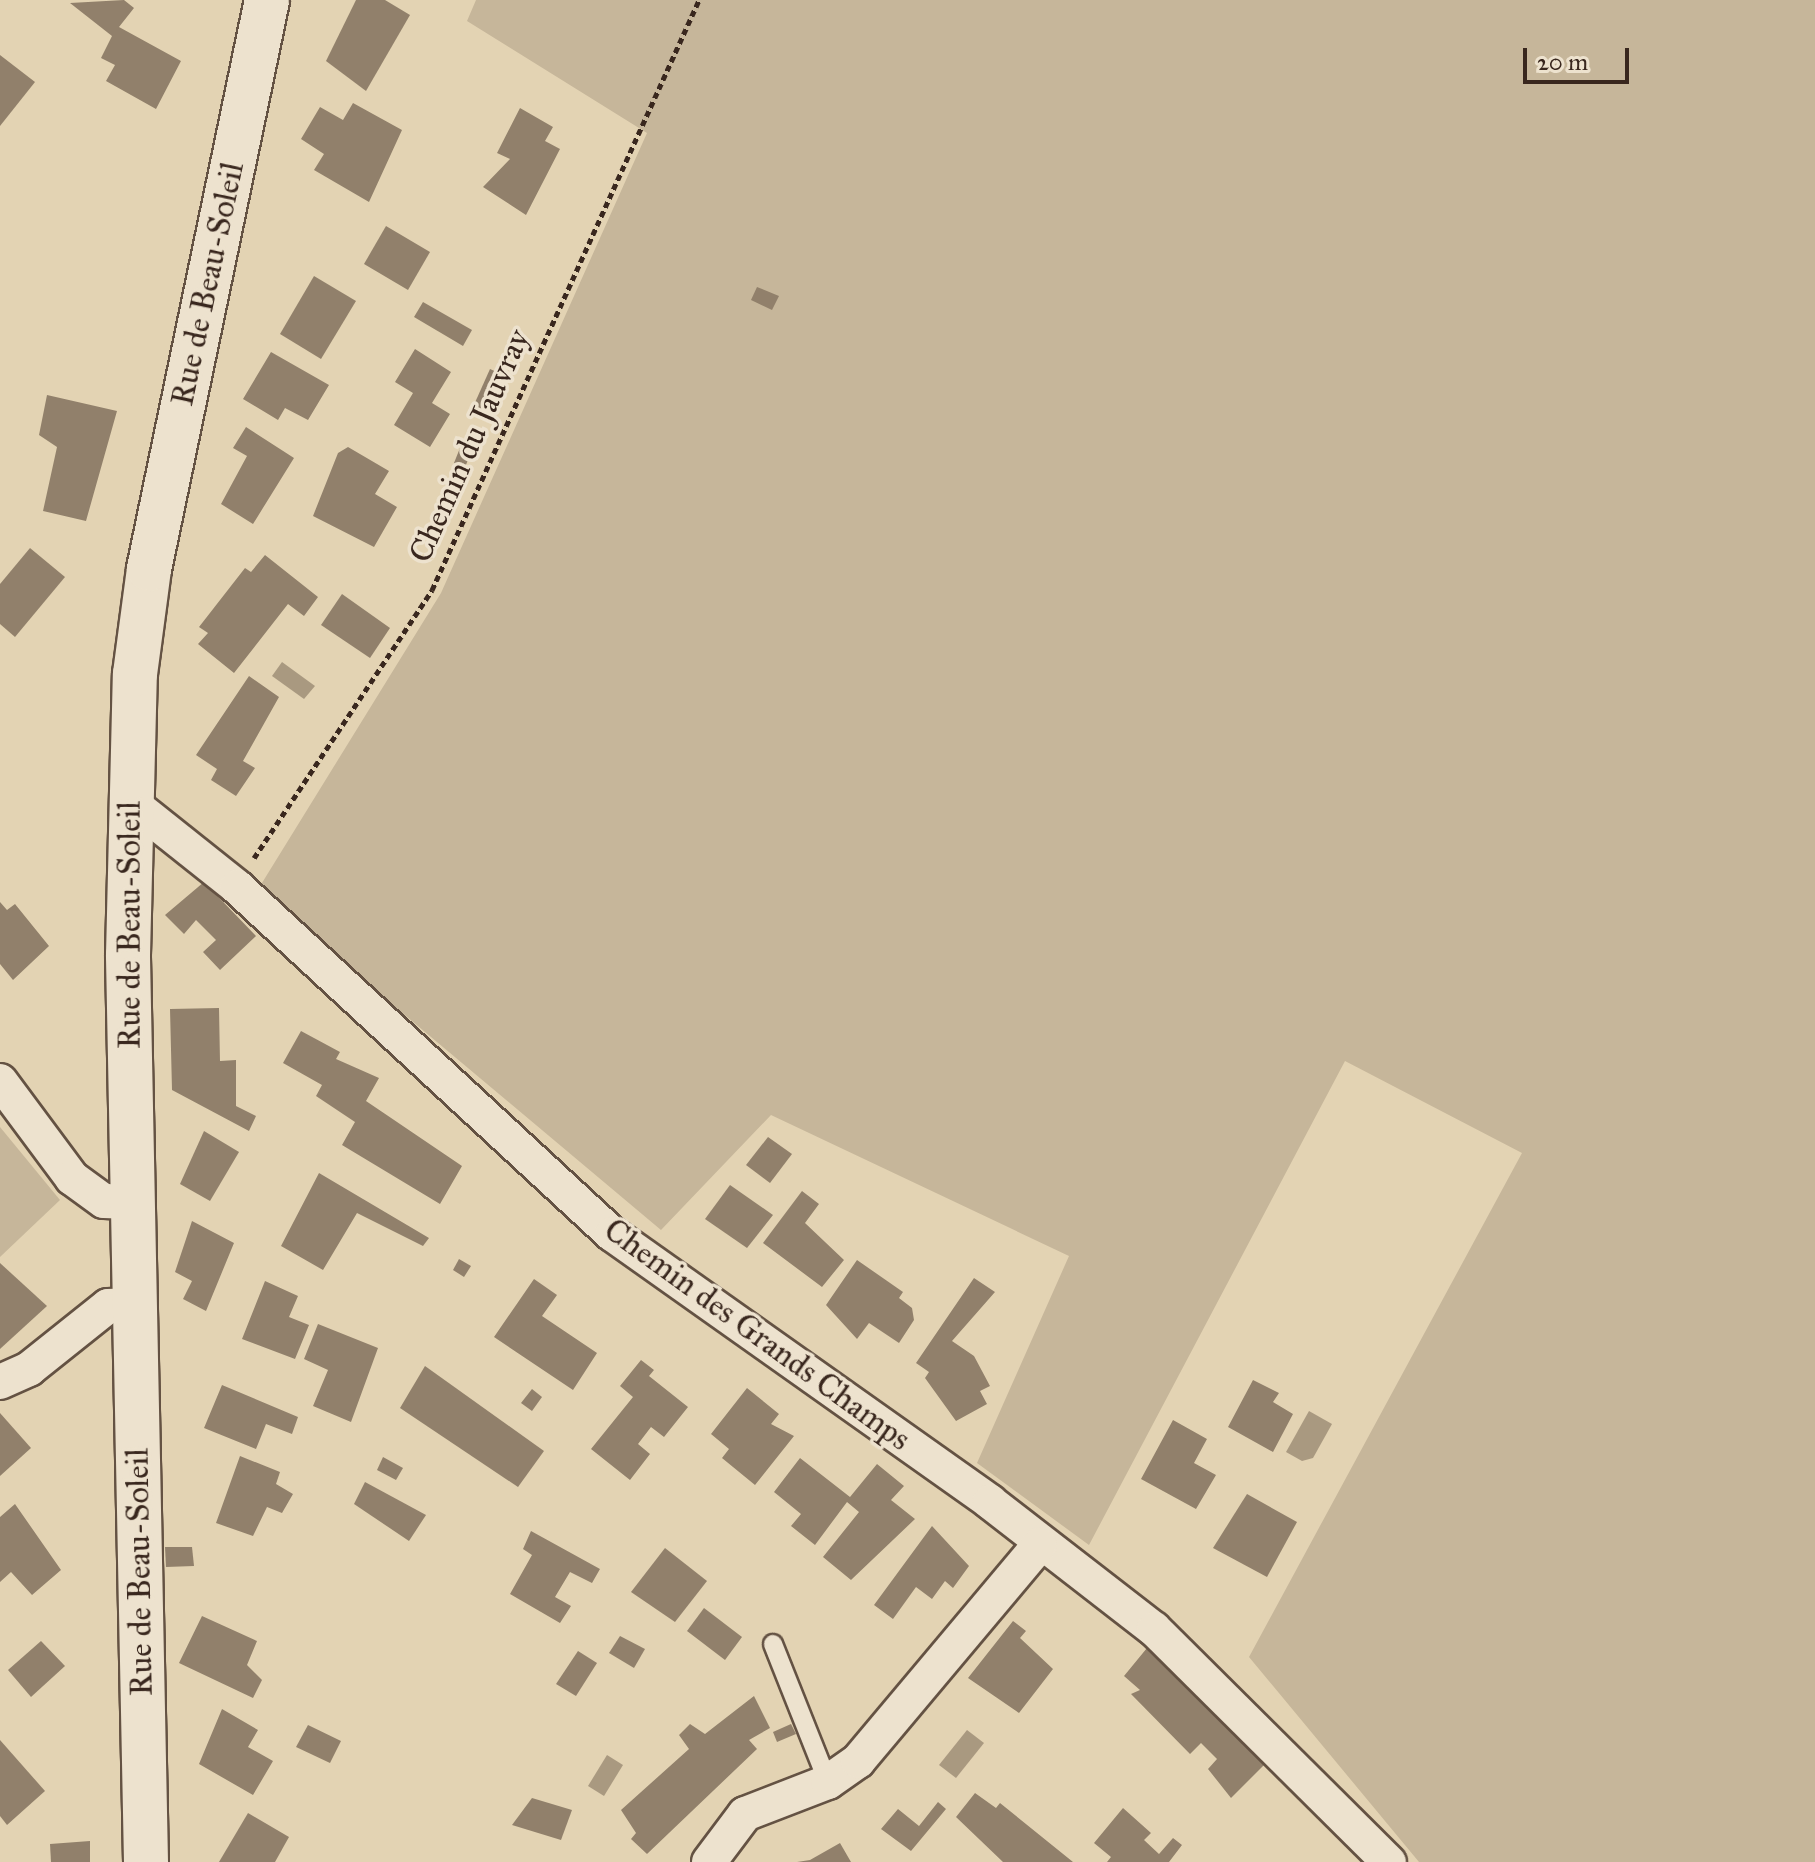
<!DOCTYPE html>
<style>
body{margin:0}
#map{position:relative;width:1815px;height:1862px;overflow:hidden;background:#e3d3b3;font-family:"IM FELL Great Primer",serif}
div>[style]{position:absolute}
[style*='--x']{left:calc(var(--x)*1px);top:calc(var(--y)*1px);width:calc(var(--w)*1px);rotate:calc(var(--a)*1deg)}
.green>*{inset:0;background:#c6b69a}
.water>*{inset:0;background:#a99980}
.building>*{inset:0;background:#91806b}
.path>*{height:5px;margin-top:-2.5px;transform-origin:0;background:repeating-linear-gradient(90deg,#39271e 0 6px,transparent 0 10px)}
.roads{filter:drop-shadow(2px 0 #645243) drop-shadow(-2px 0 #645243) drop-shadow(0 2px #645243) drop-shadow(0 -2px #645243)}
.lane>*{height:18px;margin:-9px;padding:0 9px;transform-origin:9px;border-radius:9px;background:#ede2ce}
.street>*{height:34px;margin:-17px;padding:0 17px;transform-origin:17px;border-radius:17px;background:#ede2ce}
.secondary>*{height:44px;margin:-22px;padding:0 22px;transform-origin:22px;border-radius:22px;background:#ede2ce}
span{translate:-50% -50%;white-space:nowrap;text-align:center;line-height:1.15;-webkit-text-stroke:7px #ede2ce;paint-order:stroke}
.street-label{font-size:32px;color:#39271e}
.scale{position:absolute;left:1523px;top:48px;width:106px;height:36px;box-sizing:border-box;border:4px solid #39271e;border-top:0;padding-left:10px;font-size:24px;line-height:28px;white-space:nowrap;color:#39271e;-webkit-text-stroke:6px #ede2ce;paint-order:stroke}
</style>
<div id="map">
<div class="green">
<div style="clip-path:polygon(476px 0,1815px 0,1815px 1862px,1419px 1862px,1249px 1657px,1522px 1153px,1345px 1061px,1089px 1545px,977px 1463px,1069px 1256px,771px 1115px,661px 1230px,257px 891px,441px 593px,647px 133px,467px 21px)"></div>
<div style="clip-path:polygon(0 1127px,60px 1200px,0 1257px)"></div>
</div>
<div class="water">
<div style="clip-path:polygon(282px 662px,315px 686px,304px 699px,272px 676px)"></div>
<div style="clip-path:polygon(1309px 1411px,1332px 1424px,1313px 1458px,1302px 1461px,1286px 1452px)"></div>
<div style="clip-path:polygon(967px 1730px,984px 1743px,956px 1778px,939px 1765px)"></div>
<div style="clip-path:polygon(607px 1755px,623px 1765px,604px 1796px,588px 1786px)"></div>
</div>
<div class="building">
<div style="clip-path:polygon(124px 0,134px 8px,119px 27px,181px 61px,156px 109px,106px 81px,115px 65px,101px 58px,112px 36px,70px 3px)"></div>
<div style="clip-path:polygon(356px 0,385px 0,410px 15px,366px 91px,326px 61px)"></div>
<div style="clip-path:polygon(0 55px,35px 82px,0 126px)"></div>
<div style="clip-path:polygon(353px 103px,402px 130px,369px 202px,314px 170px,324px 154px,301px 139px,320px 107px,343px 120px)"></div>
<div style="clip-path:polygon(520px 108px,553px 127px,545px 141px,560px 149px,526px 215px,483px 187px,510px 159px,497px 153px)"></div>
<div style="clip-path:polygon(386px 226px,430px 252px,408px 290px,364px 264px)"></div>
<div style="clip-path:polygon(314px 276px,356px 301px,321px 359px,280px 334px)"></div>
<div style="clip-path:polygon(757px 287px,779px 296px,772px 310px,751px 300px)"></div>
<div style="clip-path:polygon(423px 302px,472px 330px,463px 346px,414px 317px)"></div>
<div style="clip-path:polygon(415px 349px,451px 372px,432px 403px,450px 414px,430px 447px,394px 425px,413px 393px,395px 382px)"></div>
<div style="clip-path:polygon(271px 352px,329px 385px,308px 420px,285px 408px,278px 420px,243px 399px)"></div>
<div style="clip-path:polygon(490px 369px,499px 373px,485px 411px,473px 407px)"></div>
<div style="clip-path:polygon(47px 395px,117px 411px,86px 521px,43px 511px,57px 447px,39px 435px)"></div>
<div style="clip-path:polygon(246px 427px,294px 458px,253px 524px,221px 504px,247px 456px,233px 448px)"></div>
<div style="clip-path:polygon(348px 447px,389px 471px,375px 494px,397px 507px,374px 547px,313px 516px,338px 453px)"></div>
<div style="clip-path:polygon(460px 448px,471px 452px,464px 470px,454px 463px)"></div>
<div style="clip-path:polygon(30px 548px,65px 577px,15px 637px,0 624px,0 584px)"></div>
<div style="clip-path:polygon(265px 555px,318px 597px,304px 616px,288px 604px,234px 673px,198px 644px,208px 633px,199px 627px,245px 568px,251px 572px)"></div>
<div style="clip-path:polygon(342px 594px,390px 628px,370px 658px,321px 625px)"></div>
<div style="clip-path:polygon(249px 676px,279px 697px,243px 761px,255px 768px,236px 796px,211px 780px,217px 769px,196px 755px)"></div>
<div style="clip-path:polygon(204px 882px,256px 936px,220px 970px,203px 952px,216px 940px,196px 920px,184px 934px,165px 915px)"></div>
<div style="clip-path:polygon(0 902px,7px 910px,15px 904px,49px 946px,13px 980px,0 964px)"></div>
<div style="clip-path:polygon(219px 1008px,220px 1061px,236px 1060px,236px 1106px,256px 1116px,249px 1131px,172px 1090px,170px 1009px)"></div>
<div style="clip-path:polygon(301px 1031px,340px 1052px,336px 1059px,379px 1078px,366px 1101px,462px 1166px,440px 1204px,342px 1145px,355px 1122px,316px 1096px,322px 1085px,283px 1063px)"></div>
<div style="clip-path:polygon(204px 1131px,239px 1152px,210px 1201px,180px 1184px)"></div>
<div style="clip-path:polygon(768px 1137px,792px 1154px,770px 1183px,746px 1165px)"></div>
<div style="clip-path:polygon(319px 1173px,429px 1238px,423px 1246px,357px 1213px,323px 1270px,281px 1246px)"></div>
<div style="clip-path:polygon(730px 1185px,773px 1215px,747px 1248px,705px 1219px)"></div>
<div style="clip-path:polygon(802px 1191px,819px 1204px,805px 1223px,844px 1260px,822px 1287px,763px 1243px)"></div>
<div style="clip-path:polygon(192px 1221px,234px 1243px,206px 1311px,183px 1299px,192px 1281px,175px 1272px)"></div>
<div style="clip-path:polygon(459px 1259px,471px 1266px,464px 1277px,453px 1270px)"></div>
<div style="clip-path:polygon(857px 1260px,903px 1292px,899px 1298px,912px 1308px,914px 1320px,899px 1343px,869px 1323px,857px 1339px,826px 1305px)"></div>
<div style="clip-path:polygon(0 1263px,47px 1306px,0 1349px)"></div>
<div style="clip-path:polygon(974px 1278px,995px 1292px,952px 1341px,974px 1356px,990px 1386px,980px 1391px,987px 1404px,956px 1421px,925px 1378px,929px 1372px,916px 1363px)"></div>
<div style="clip-path:polygon(534px 1279px,557px 1295px,542px 1316px,597px 1353px,573px 1390px,494px 1337px)"></div>
<div style="clip-path:polygon(265px 1281px,298px 1296px,289px 1317px,309px 1325px,295px 1359px,242px 1339px)"></div>
<div style="clip-path:polygon(318px 1324px,378px 1348px,351px 1422px,313px 1406px,328px 1370px,304px 1359px)"></div>
<div style="clip-path:polygon(641px 1360px,654px 1370px,649px 1376px,688px 1407px,664px 1437px,651px 1427px,638px 1444px,650px 1454px,630px 1480px,591px 1449px,633px 1397px,620px 1386px)"></div>
<div style="clip-path:polygon(425px 1366px,544px 1451px,518px 1487px,400px 1408px)"></div>
<div style="clip-path:polygon(1253px 1380px,1279px 1393px,1273px 1402px,1293px 1414px,1273px 1452px,1228px 1427px)"></div>
<div style="clip-path:polygon(222px 1385px,298px 1417px,292px 1434px,266px 1424px,256px 1449px,204px 1428px)"></div>
<div style="clip-path:polygon(747px 1388px,779px 1414px,771px 1424px,794px 1436px,755px 1485px,722px 1458px,729px 1449px,711px 1434px)"></div>
<div style="clip-path:polygon(532px 1389px,542px 1397px,532px 1411px,521px 1403px)"></div>
<div style="clip-path:polygon(0 1413px,31px 1448px,0 1476px)"></div>
<div style="clip-path:polygon(1173px 1420px,1207px 1439px,1194px 1463px,1216px 1475px,1196px 1509px,1141px 1479px)"></div>
<div style="clip-path:polygon(240px 1456px,280px 1472px,276px 1484px,293px 1494px,282px 1513px,267px 1507px,253px 1536px,216px 1523px)"></div>
<div style="clip-path:polygon(383px 1457px,403px 1468px,396px 1480px,377px 1470px)"></div>
<div style="clip-path:polygon(800px 1458px,850px 1497px,877px 1464px,904px 1486px,891px 1500px,915px 1519px,851px 1580px,823px 1557px,859px 1512px,847px 1502px,815px 1545px,791px 1526px,801px 1514px,774px 1492px)"></div>
<div style="clip-path:polygon(365px 1482px,426px 1515px,409px 1541px,354px 1504px)"></div>
<div style="clip-path:polygon(1247px 1494px,1297px 1522px,1267px 1577px,1213px 1548px)"></div>
<div style="clip-path:polygon(15px 1504px,61px 1570px,32px 1595px,11px 1572px,0 1582px,0 1517px)"></div>
<div style="clip-path:polygon(932px 1526px,969px 1566px,953px 1588px,945px 1581px,932px 1599px,916px 1587px,893px 1619px,874px 1605px)"></div>
<div style="clip-path:polygon(531px 1531px,600px 1569px,592px 1583px,570px 1572px,555px 1597px,571px 1606px,560px 1623px,510px 1594px,532px 1555px,523px 1549px)"></div>
<div style="clip-path:polygon(165px 1547px,192px 1547px,194px 1566px,166px 1567px)"></div>
<div style="clip-path:polygon(665px 1548px,707px 1581px,675px 1622px,631px 1592px)"></div>
<div style="clip-path:polygon(704px 1608px,742px 1637px,725px 1660px,687px 1631px)"></div>
<div style="clip-path:polygon(202px 1616px,257px 1641px,247px 1665px,262px 1680px,253px 1698px,179px 1663px)"></div>
<div style="clip-path:polygon(1013px 1621px,1026px 1631px,1020px 1638px,1053px 1669px,1019px 1713px,968px 1678px)"></div>
<div style="clip-path:polygon(620px 1636px,645px 1649px,634px 1668px,609px 1653px)"></div>
<div style="clip-path:polygon(41px 1641px,65px 1666px,31px 1697px,8px 1670px)"></div>
<div style="clip-path:polygon(1147px 1648px,1267px 1762px,1231px 1798px,1208px 1769px,1217px 1759px,1201px 1743px,1190px 1754px,1131px 1694px,1140px 1690px,1124px 1676px)"></div>
<div style="clip-path:polygon(578px 1651px,597px 1663px,576px 1696px,556px 1684px)"></div>
<div style="clip-path:polygon(754px 1696px,770px 1728px,749px 1740px,757px 1749px,647px 1854px,631px 1839px,636px 1833px,621px 1810px,689px 1749px,679px 1735px,690px 1724px,705px 1734px)"></div>
<div style="clip-path:polygon(222px 1709px,258px 1730px,248px 1747px,273px 1761px,253px 1795px,199px 1764px)"></div>
<div style="clip-path:polygon(791px 1724px,796px 1734px,777px 1742px,773px 1732px)"></div>
<div style="clip-path:polygon(308px 1725px,341px 1741px,330px 1763px,296px 1747px)"></div>
<div style="clip-path:polygon(0 1740px,45px 1791px,7px 1825px,0 1816px)"></div>
<div style="clip-path:polygon(975px 1793px,996px 1808px,1000px 1803px,1073px 1862px,1003px 1862px,956px 1817px)"></div>
<div style="clip-path:polygon(532px 1798px,572px 1810px,561px 1840px,512px 1825px)"></div>
<div style="clip-path:polygon(938px 1802px,946px 1809px,911px 1851px,881px 1829px,898px 1809px,919px 1826px)"></div>
<div style="clip-path:polygon(1123px 1808px,1151px 1833px,1144px 1840px,1159px 1854px,1173px 1838px,1182px 1845px,1169px 1862px,1107px 1862px,1111px 1857px,1094px 1843px)"></div>
<div style="clip-path:polygon(248px 1813px,289px 1837px,275px 1862px,219px 1862px)"></div>
<div style="clip-path:polygon(90px 1841px,90px 1862px,51px 1862px,50px 1844px)"></div>
<div style="clip-path:polygon(840px 1843px,851px 1862px,797px 1862px,810px 1860px)"></div>
</div>
<div class="path">
<div style="--x:254;--y:858;--w:322;--a:-56.4"></div>
<div style="--x:432;--y:590;--w:648;--a:-65.65"></div>
</div>
<div class="roads">
<div class="lane">
<div style="--x:773;--y:1644;--w:149;--a:68.3"></div>
</div>
<div class="street">
<div style="--x:129;--y:801;--w:138;--a:38.5"></div>
<div style="--x:237;--y:887;--w:511;--a:42.78"></div>
<div style="--x:612;--y:1234;--w:463;--a:35.3"></div>
<div style="--x:990;--y:1502;--w:207;--a:37.8"></div>
<div style="--x:1154;--y:1629;--w:331;--a:44.8"></div>
<div style="--x:0;--y:1081;--w:121;--a:53.4"></div>
<div style="--x:72;--y:1178;--w:39;--a:36"></div>
<div style="--x:104;--y:1201;--w:27;--a:2"></div>
<div style="--x:0;--y:1382;--w:32;--a:-24"></div>
<div style="--x:29;--y:1369;--w:101;--a:-38.6"></div>
<div style="--x:108;--y:1306;--w:26;--a:-2"></div>
<div style="--x:709;--y:1862;--w:60;--a:-53.1"></div>
<div style="--x:745;--y:1814;--w:89;--a:-21.1"></div>
<div style="--x:828;--y:1782;--w:37;--a:-35"></div>
<div style="--x:858;--y:1761;--w:282;--a:-50"></div>
</div>
<div class="secondary">
<div style="--x:146;--y:1862;--w:907;--a:-91.14"></div>
<div style="--x:128;--y:955;--w:281;--a:-88.6"></div>
<div style="--x:135;--y:674;--w:106;--a:-82.4"></div>
<div style="--x:149;--y:569;--w:581;--a:-78.28"></div>
</div>
</div>
<div class="street-label">
<span style="left:208px;top:284px;rotate:-78deg">Rue de Beau-Soleil</span>
<span style="left:470px;top:446px;rotate:-66deg">Chemin du Jauvray</span>
<span style="left:130px;top:925px;rotate:-90deg">Rue de Beau-Soleil</span>
<span style="left:757px;top:1335px;rotate:36deg">Chemin des Grands Champs</span>
<span style="left:140px;top:1572px;rotate:-91deg">Rue de Beau-Soleil</span>
</div>
<div class="scale">20 m</div>
</div>
